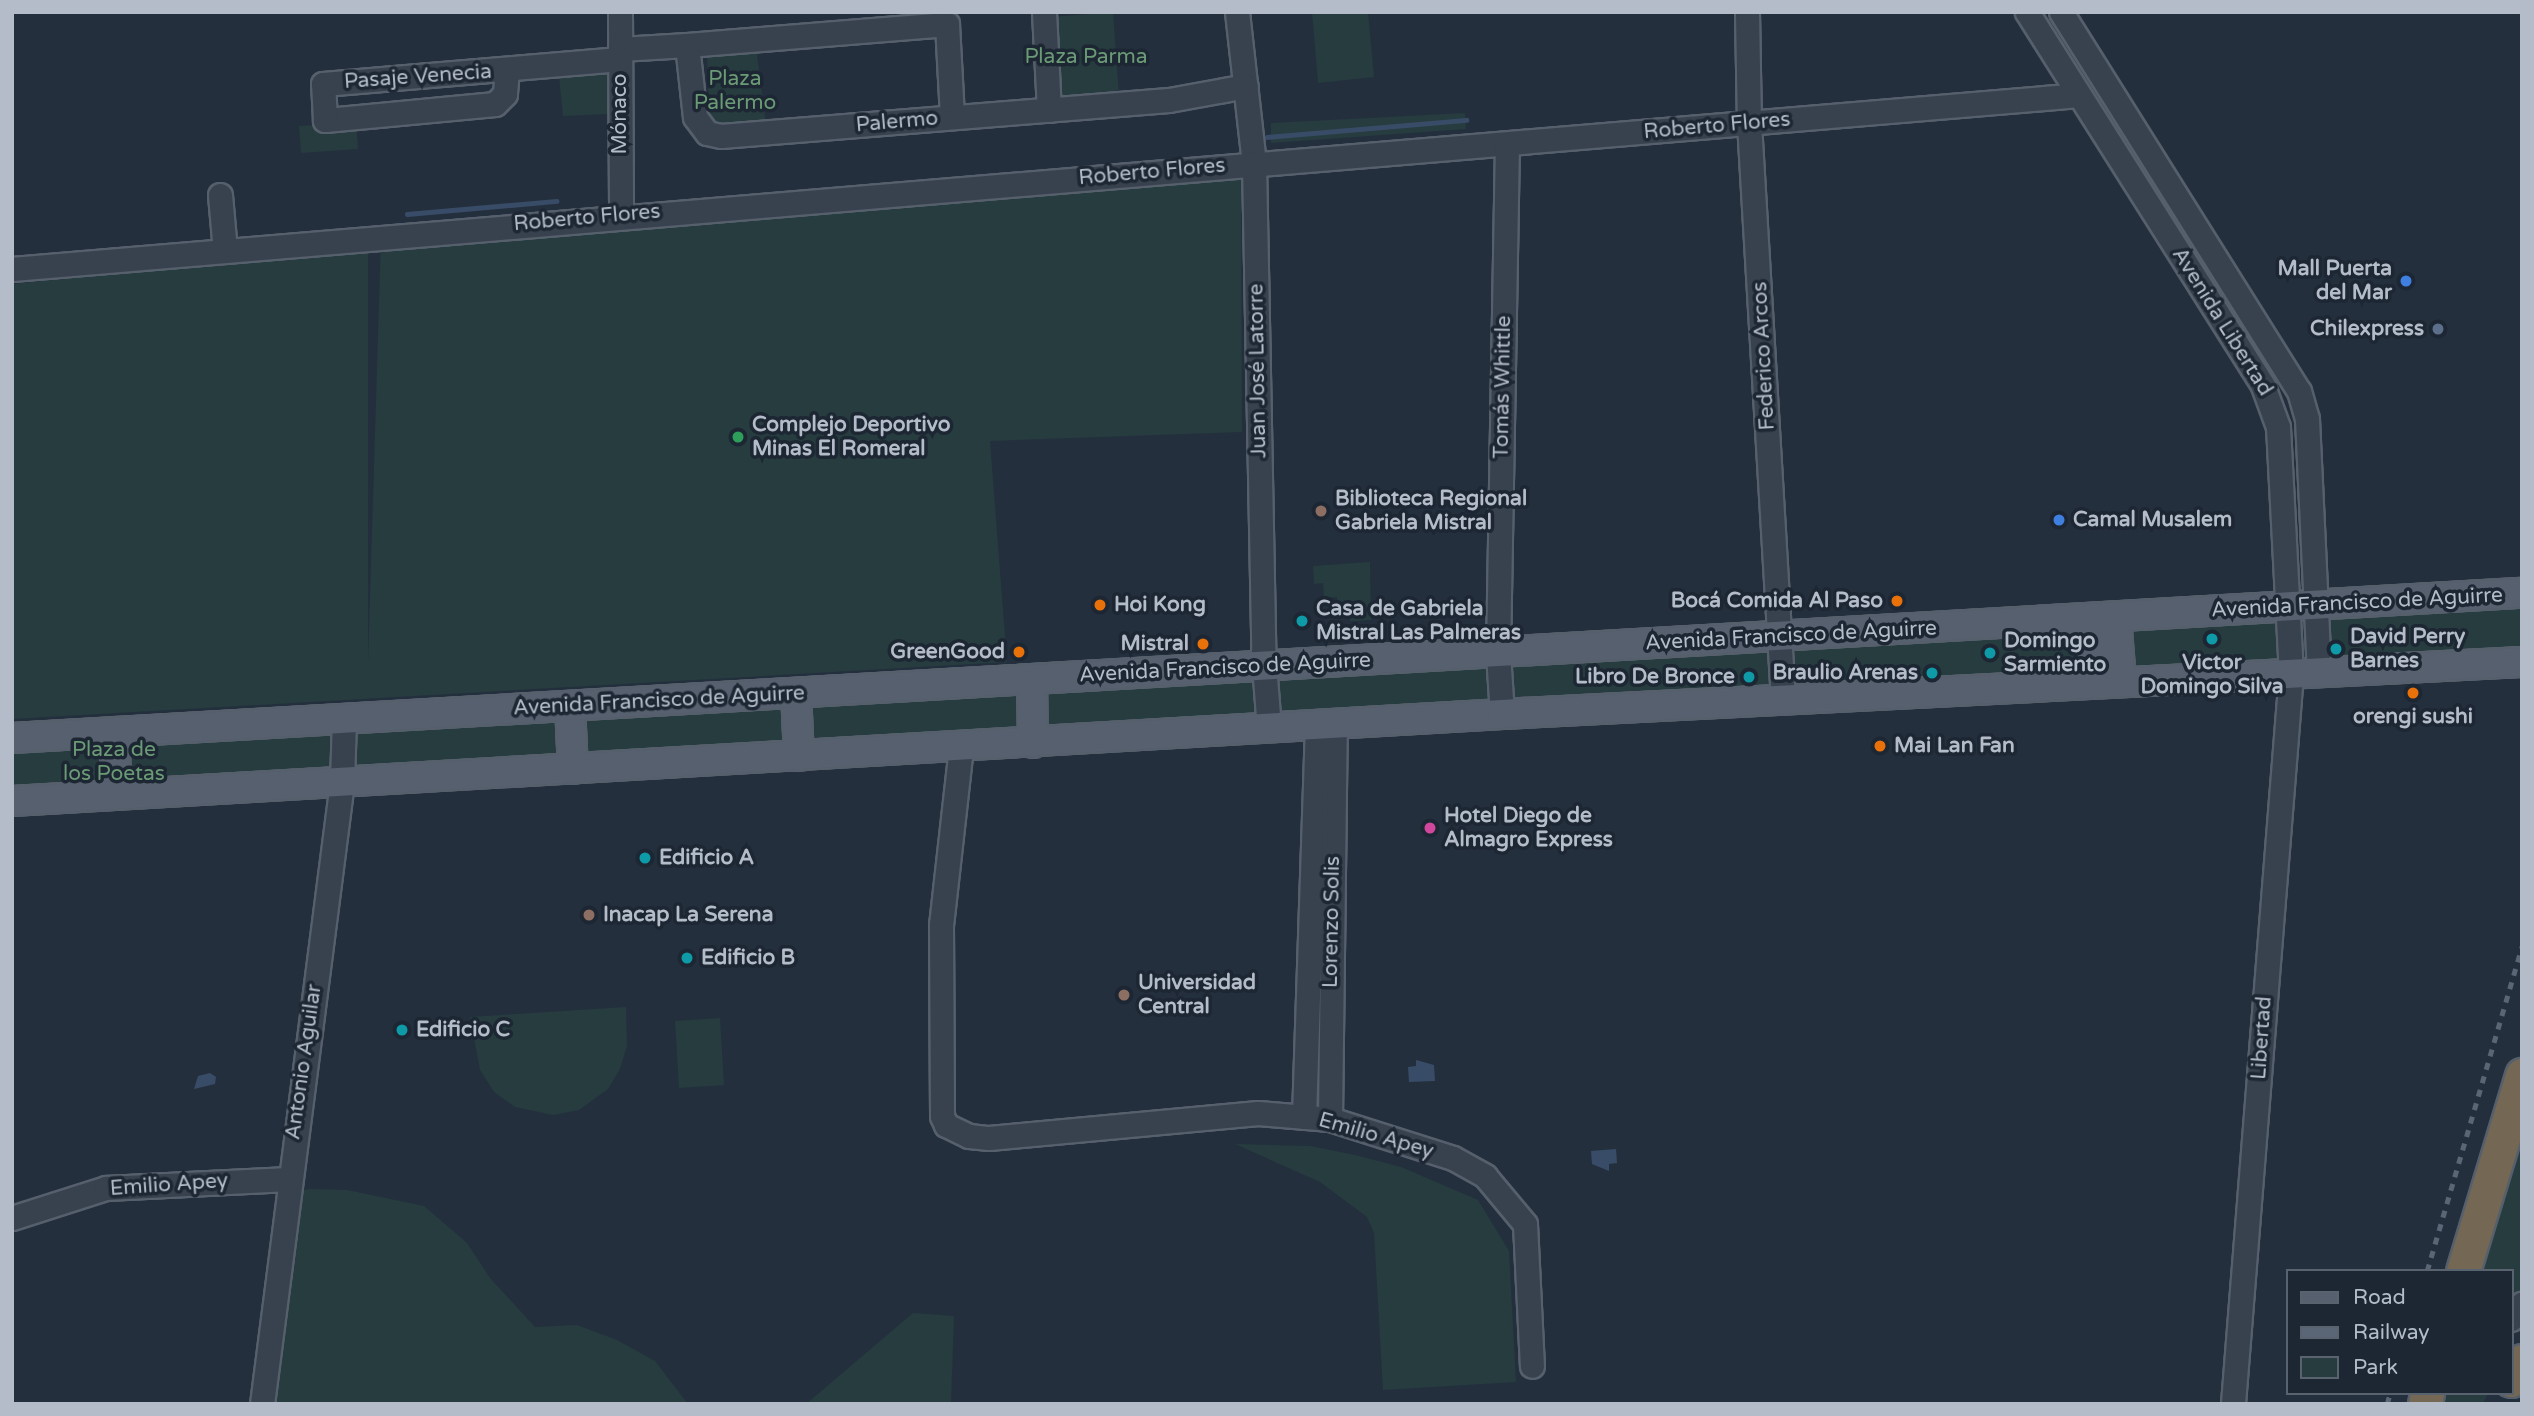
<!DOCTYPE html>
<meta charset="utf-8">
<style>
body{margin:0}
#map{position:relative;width:2534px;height:1416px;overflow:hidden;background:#242f3e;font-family:"Varela Round",sans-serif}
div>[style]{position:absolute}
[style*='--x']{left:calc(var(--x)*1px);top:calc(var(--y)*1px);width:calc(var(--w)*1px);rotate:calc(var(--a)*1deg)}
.green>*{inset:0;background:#263c3f}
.water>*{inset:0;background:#394c67}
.stream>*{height:4.5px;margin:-2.25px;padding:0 2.25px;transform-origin:2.25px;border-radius:2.25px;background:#394c67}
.roads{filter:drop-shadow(2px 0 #565f6c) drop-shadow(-2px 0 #565f6c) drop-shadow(0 2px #565f6c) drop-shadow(0 -2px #565f6c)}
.minor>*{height:23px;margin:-11.5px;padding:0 11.5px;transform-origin:11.5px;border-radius:11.5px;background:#38414e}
.major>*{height:28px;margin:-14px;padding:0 14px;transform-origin:14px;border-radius:14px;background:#56606e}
.highway>*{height:33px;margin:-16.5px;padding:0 16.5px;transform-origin:16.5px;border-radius:16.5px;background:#746855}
.rail>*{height:4.5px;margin-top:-2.25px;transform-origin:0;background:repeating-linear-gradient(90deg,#5a6575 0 7px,transparent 0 14px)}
.dots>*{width:19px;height:19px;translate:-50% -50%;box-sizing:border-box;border:4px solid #1d2633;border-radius:50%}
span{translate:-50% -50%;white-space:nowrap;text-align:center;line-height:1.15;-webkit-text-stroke:7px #1d2633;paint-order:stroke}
.park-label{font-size:21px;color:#6b9a76}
.street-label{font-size:21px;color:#b4bcc9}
.poi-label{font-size:21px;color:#b4bcc9;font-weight:700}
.right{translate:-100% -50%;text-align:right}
.left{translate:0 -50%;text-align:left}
.frame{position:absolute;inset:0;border:14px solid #b4bcc9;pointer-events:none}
.legend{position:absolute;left:2286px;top:1269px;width:228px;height:126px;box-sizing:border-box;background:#1d2633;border:2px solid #59626f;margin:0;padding:9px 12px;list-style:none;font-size:21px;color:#b4bcc9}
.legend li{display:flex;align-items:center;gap:14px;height:35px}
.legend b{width:35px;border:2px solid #59626f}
</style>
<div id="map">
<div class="green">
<div style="clip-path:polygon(1113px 12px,1119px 97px,1059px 102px,1052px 17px)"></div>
<div style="clip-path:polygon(1312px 12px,1368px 12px,1374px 77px,1318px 83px)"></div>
<div style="clip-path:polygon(756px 47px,766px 125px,721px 128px,709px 113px,707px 50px)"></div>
<div style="clip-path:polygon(608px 72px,608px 114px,563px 116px,559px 76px)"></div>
<div style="clip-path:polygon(1465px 113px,1466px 129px,1271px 143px,1271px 123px)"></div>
<div style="clip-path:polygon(356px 123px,358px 149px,301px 153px,299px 126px)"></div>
<div style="clip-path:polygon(1241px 173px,1242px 432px,990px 441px,1007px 662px,12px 719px,12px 284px,368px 249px,368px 662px,381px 237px)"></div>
<div style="clip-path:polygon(1370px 562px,1371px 620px,1350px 621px,1350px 609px,1338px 614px,1337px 597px,1324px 598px,1323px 583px,1314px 584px,1313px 566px)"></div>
<div style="clip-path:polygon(2522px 601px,2522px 652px,12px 794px,12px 742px)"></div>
<div style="clip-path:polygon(626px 1007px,627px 1046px,620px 1069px,608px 1089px,579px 1110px,553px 1115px,515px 1107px,494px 1092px,480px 1070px,470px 1017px)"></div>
<div style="clip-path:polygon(720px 1018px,724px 1085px,679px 1088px,675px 1021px)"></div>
<div style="clip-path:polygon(1235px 1144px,1310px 1146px,1355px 1155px,1401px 1167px,1478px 1200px,1509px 1251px,1516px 1382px,1383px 1390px,1374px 1233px,1367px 1217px,1320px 1182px)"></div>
<div style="clip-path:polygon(2522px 1147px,2522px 1288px,2511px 1304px,2511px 1271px,2477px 1271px,2512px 1152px)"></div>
<div style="clip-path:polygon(311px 1189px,347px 1190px,424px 1206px,467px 1243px,490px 1278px,535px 1327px,577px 1325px,617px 1340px,655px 1361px,688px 1404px,276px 1404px,301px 1190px)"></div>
<div style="clip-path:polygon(913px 1313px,954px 1316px,951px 1404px,806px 1404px)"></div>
<div style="clip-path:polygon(2442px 1393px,2488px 1393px,2483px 1404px,2438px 1404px)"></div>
</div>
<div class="water">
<div style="clip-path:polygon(1416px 1060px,1434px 1065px,1435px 1081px,1409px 1082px,1408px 1067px,1416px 1066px)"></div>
<div style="clip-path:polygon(210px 1073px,216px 1077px,215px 1084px,194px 1089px,198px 1076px)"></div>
<div style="clip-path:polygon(1616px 1149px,1617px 1163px,1609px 1164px,1609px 1171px,1592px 1164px,1591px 1151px)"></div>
</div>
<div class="stream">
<div style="--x:1267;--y:137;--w:200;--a:-4.9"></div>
<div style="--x:407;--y:214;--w:150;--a:-5"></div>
</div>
<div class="roads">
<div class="minor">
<div style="--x:620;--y:12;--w:203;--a:89.7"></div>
<div style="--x:1044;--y:12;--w:98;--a:87.1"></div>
<div style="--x:1237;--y:12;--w:152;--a:83.6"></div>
<div style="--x:1254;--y:163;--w:489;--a:88.9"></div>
<div style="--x:1263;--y:652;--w:77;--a:85.5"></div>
<div style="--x:1747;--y:12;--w:111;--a:89"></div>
<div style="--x:1749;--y:123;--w:578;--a:86.63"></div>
<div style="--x:2027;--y:12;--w:442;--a:57.7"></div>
<div style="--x:2263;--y:386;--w:44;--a:69.9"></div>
<div style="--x:2278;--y:427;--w:246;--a:87"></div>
<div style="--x:2291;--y:673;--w:733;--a:94.54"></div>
<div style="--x:2061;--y:12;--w:448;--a:57.9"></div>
<div style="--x:2299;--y:391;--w:29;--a:74"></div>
<div style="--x:2307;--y:419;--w:252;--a:87.3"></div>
<div style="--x:687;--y:45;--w:261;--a:-4.6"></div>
<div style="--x:947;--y:24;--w:93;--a:86.9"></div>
<div style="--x:620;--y:49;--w:67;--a:-3.4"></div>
<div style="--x:687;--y:45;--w:72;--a:83.7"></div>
<div style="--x:695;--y:117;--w:20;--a:53"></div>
<div style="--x:707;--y:133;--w:14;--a:12"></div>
<div style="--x:721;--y:136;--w:449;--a:-4.6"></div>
<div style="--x:1169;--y:100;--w:78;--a:-10.3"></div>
<div style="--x:507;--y:70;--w:24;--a:95"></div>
<div style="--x:505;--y:94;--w:14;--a:135"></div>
<div style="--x:495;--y:104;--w:171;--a:174.6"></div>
<div style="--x:325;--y:120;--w:36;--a:-93"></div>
<div style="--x:323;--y:84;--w:298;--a:-4.8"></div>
<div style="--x:220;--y:195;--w:56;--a:84.9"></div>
<div style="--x:12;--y:269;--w:2074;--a:-4.81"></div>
<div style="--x:1502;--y:714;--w:61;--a:-93.8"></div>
<div style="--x:1498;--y:653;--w:509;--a:-88.99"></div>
<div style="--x:961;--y:747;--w:178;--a:96.4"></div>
<div style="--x:941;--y:924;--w:192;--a:89.7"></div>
<div style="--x:942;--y:1116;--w:10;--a:66"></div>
<div style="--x:946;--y:1125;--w:25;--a:26"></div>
<div style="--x:969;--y:1136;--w:20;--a:6"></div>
<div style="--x:989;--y:1138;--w:270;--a:-5.3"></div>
<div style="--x:1258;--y:1113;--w:72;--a:4.8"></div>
<div style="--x:1330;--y:1119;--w:129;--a:17.6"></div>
<div style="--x:1453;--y:1158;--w:37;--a:29"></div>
<div style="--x:1485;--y:1176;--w:62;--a:50.2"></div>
<div style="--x:1525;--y:1224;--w:142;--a:87.2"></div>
<div style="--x:1304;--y:1117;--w:390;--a:-88.1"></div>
<div style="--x:1330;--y:1119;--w:393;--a:-89.3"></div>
<div style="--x:12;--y:1218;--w:99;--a:-17.7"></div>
<div style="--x:106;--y:1188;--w:183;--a:-2.8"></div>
<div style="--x:2511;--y:1319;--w:19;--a:-54"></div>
<div style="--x:262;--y:1404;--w:627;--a:-82.67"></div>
<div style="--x:342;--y:782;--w:62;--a:-88.2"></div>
</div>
<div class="major">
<div style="--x:2116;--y:617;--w:64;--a:85.5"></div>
<div style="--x:2092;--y:618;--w:64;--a:86.4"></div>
<div style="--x:1032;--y:680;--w:63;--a:89.1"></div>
<div style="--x:796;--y:693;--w:63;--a:87.3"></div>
<div style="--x:570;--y:706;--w:63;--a:87.3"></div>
<div style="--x:114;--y:732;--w:63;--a:87.3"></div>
<div style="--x:12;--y:738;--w:2514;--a:-3.31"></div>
<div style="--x:12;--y:801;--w:1493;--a:-3.34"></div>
<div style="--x:1502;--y:714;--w:1021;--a:-2.92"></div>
</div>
<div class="highway">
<div style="--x:2463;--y:1271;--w:205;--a:-73.2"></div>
<div style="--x:2511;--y:1380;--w:22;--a:-60"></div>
<div style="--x:2425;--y:1404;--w:11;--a:-80"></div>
</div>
</div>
<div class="rail">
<div style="--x:2427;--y:1271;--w:338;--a:-73.7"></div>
<div style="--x:2387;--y:1404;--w:11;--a:-75"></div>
</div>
<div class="dots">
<div style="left:2406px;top:281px;background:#3f7fe0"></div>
<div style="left:2438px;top:329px;background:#5c6f8a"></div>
<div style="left:738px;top:437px;background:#2e9e5b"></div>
<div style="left:1321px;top:511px;background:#8d6e63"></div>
<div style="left:2059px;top:520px;background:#3f7fe0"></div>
<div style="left:1897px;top:601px;background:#e8710a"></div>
<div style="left:1100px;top:605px;background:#e8710a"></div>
<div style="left:1302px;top:621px;background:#0f9aa8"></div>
<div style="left:2212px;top:639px;background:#0f9aa8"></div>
<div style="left:1203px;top:644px;background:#e8710a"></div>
<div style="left:2336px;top:649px;background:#0f9aa8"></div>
<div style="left:1019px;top:652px;background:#e8710a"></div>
<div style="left:1990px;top:653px;background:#0f9aa8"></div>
<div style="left:1932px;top:673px;background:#0f9aa8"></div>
<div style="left:1749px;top:677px;background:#0f9aa8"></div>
<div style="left:2413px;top:693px;background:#e8710a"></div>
<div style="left:1880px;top:746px;background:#e8710a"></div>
<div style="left:1430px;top:828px;background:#d1479c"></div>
<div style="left:645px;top:858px;background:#0f9aa8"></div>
<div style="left:589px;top:915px;background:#8d6e63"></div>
<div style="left:687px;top:958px;background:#0f9aa8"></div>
<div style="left:1124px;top:995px;background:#8d6e63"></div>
<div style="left:402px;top:1030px;background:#0f9aa8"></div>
</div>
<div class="park-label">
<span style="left:1086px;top:57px">Plaza Parma</span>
<span style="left:735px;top:91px">Plaza<br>Palermo</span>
<span style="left:114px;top:762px">Plaza de<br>los Poetas</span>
</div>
<div class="street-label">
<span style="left:418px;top:77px;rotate:-4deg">Pasaje Venecia</span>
<span style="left:620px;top:114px;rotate:-90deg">Mónaco</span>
<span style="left:897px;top:122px;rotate:-5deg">Palermo</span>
<span style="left:1717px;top:126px;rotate:-5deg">Roberto Flores</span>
<span style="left:1152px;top:172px;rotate:-5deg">Roberto Flores</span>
<span style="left:587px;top:218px;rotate:-5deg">Roberto Flores</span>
<span style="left:2222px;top:322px;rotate:58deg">Avenida Libertad</span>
<span style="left:1764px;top:356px;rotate:-93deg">Federico Arcos</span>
<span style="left:1258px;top:371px;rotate:-91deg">Juan José Latorre</span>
<span style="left:1503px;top:387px;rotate:-89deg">Tomás Whittle</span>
<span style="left:2357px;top:603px;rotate:-3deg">Avenida Francisco de Aguirre</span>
<span style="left:1791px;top:636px;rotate:-3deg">Avenida Francisco de Aguirre</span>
<span style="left:1225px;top:668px;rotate:-3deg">Avenida Francisco de Aguirre</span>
<span style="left:659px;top:701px;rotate:-3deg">Avenida Francisco de Aguirre</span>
<span style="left:1332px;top:922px;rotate:-89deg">Lorenzo Solis</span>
<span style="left:2262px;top:1038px;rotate:-86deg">Libertad</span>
<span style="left:304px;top:1062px;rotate:-82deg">Antonio Aguilar</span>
<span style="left:1376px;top:1136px;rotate:16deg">Emilio Apey</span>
<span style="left:169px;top:1185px;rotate:-4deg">Emilio Apey</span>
</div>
<div class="poi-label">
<span class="right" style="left:2392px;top:281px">Mall Puerta<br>del Mar</span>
<span class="right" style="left:2424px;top:329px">Chilexpress</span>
<span class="left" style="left:752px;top:437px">Complejo Deportivo<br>Minas El Romeral</span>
<span class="left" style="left:1335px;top:511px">Biblioteca Regional<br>Gabriela Mistral</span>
<span class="left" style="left:2073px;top:520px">Camal Musalem</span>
<span class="right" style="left:1883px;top:601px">Bocá Comida Al Paso</span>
<span class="left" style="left:1114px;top:605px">Hoi Kong</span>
<span class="left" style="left:1316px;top:621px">Casa de Gabriela<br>Mistral Las Palmeras</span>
<span class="left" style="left:2350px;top:649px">David Perry<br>Barnes</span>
<span class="left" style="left:2004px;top:653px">Domingo<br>Sarmiento</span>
<span class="right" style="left:1189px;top:644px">Mistral</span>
<span class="right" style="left:1005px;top:652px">GreenGood</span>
<span style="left:2212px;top:675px">Victor<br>Domingo Silva</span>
<span class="right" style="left:1918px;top:673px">Braulio Arenas</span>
<span class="right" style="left:1735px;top:677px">Libro De Bronce</span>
<span style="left:2413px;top:717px">orengi sushi</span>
<span class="left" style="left:1894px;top:746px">Mai Lan Fan</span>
<span class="left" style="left:1444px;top:828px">Hotel Diego de<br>Almagro Express</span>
<span class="left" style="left:659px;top:858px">Edificio A</span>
<span class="left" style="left:603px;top:915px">Inacap La Serena</span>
<span class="left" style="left:701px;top:958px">Edificio B</span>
<span class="left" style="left:1138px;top:995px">Universidad<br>Central</span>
<span class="left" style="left:416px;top:1030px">Edificio C</span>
</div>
<div class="frame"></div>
<ul class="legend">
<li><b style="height:9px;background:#56606e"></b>Road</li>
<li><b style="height:9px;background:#5a6575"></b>Railway</li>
<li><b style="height:19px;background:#263c3f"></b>Park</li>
</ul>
</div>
